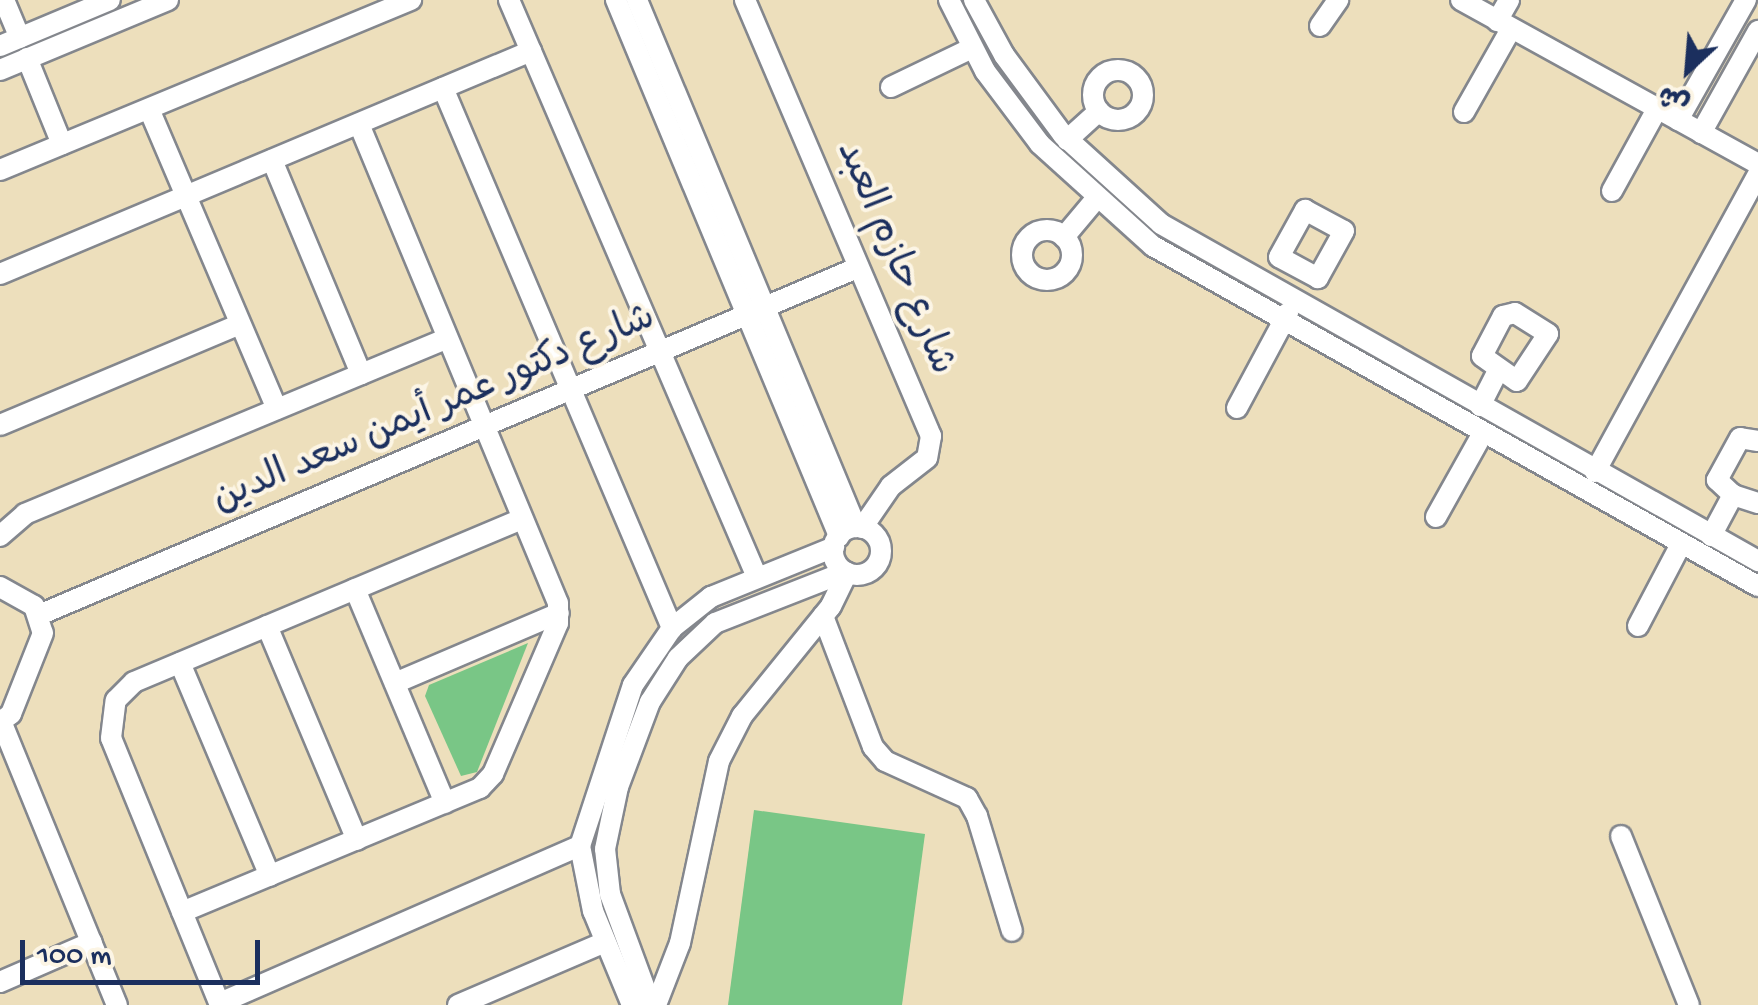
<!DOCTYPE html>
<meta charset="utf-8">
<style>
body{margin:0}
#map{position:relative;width:1758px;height:1005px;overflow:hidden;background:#eddfbc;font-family:"Gochi Hand","Playpen Sans Arabic",sans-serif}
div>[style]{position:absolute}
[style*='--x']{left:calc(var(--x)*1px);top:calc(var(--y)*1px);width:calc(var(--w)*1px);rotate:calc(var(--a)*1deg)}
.green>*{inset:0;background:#79c686}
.roads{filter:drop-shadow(2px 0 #84878d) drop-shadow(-2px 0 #84878d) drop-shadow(0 2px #84878d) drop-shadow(0 -2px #84878d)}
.minor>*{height:20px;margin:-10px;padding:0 10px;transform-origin:10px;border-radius:10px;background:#fff}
.minor>.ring{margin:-10px;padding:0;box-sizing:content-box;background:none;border:20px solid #fff;border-radius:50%}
span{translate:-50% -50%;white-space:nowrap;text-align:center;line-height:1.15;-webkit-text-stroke:8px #fcf5e5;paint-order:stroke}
.street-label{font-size:38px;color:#1b2f5e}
.north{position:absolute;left:1638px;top:20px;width:100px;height:100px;-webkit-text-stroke:8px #fcf5e5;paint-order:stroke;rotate:206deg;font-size:28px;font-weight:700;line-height:40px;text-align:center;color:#1b2f5e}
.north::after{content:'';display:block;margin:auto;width:35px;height:45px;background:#1b2f5e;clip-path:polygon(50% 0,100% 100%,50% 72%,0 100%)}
.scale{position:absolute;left:20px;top:940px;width:240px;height:45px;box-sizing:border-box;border:5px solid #1b2f5e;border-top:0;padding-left:12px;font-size:30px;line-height:35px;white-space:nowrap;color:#1b2f5e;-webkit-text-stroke:8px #fcf5e5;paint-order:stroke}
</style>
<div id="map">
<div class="green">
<div style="clip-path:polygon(528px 643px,477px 772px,461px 776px,425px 696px,429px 685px)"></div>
<div style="clip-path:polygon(754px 810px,925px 834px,902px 1005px,728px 1005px)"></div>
</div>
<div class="roads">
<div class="minor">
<div style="--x:4;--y:0;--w:41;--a:67.2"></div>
<div style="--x:509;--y:0;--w:626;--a:66.75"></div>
<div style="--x:616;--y:0;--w:581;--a:67.41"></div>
<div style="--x:637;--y:0;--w:571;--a:67.43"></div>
<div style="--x:745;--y:0;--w:474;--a:66.9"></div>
<div style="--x:931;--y:436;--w:22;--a:100"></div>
<div style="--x:927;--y:458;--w:46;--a:142.1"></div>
<div style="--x:891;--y:486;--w:51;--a:124.6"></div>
<div style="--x:949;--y:0;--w:80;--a:63.1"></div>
<div style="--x:985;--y:71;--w:91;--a:53"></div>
<div style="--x:1040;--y:144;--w:152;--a:42.1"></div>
<div style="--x:1153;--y:246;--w:694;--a:29.34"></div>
<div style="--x:974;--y:0;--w:63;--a:61.4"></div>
<div style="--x:1004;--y:55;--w:99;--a:53.6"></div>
<div style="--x:1063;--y:135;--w:132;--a:42.2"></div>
<div style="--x:1161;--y:224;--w:686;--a:29.44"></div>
<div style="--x:1461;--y:0;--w:339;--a:28.9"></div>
<div style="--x:1497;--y:21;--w:24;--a:-60"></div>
<div style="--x:1320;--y:26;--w:32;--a:-55"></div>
<div style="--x:0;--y:46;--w:119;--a:-22.7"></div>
<div style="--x:27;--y:58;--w:93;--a:67.9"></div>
<div style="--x:0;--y:70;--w:182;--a:-22.6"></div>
<div class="ring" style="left:1093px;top:70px;width:30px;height:30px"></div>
<div style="--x:891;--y:87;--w:90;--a:-25.7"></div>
<div style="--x:443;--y:88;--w:587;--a:67.02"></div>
<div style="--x:149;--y:109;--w:326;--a:66.9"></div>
<div style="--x:1464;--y:112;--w:95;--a:-60.5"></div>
<div style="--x:1678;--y:120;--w:138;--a:-60.5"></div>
<div style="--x:1701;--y:133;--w:117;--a:-60.8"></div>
<div style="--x:1067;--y:140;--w:43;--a:-42.2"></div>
<div style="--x:272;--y:160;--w:232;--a:67.4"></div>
<div style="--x:0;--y:170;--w:445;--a:-22.5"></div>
<div style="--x:1612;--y:191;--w:94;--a:-61.2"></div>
<div style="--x:1305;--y:210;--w:44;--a:28.3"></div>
<div style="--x:1344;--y:231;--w:54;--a:119"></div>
<div style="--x:1318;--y:278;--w:44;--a:-151.7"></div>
<div style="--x:1279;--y:257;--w:54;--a:-61"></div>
<div class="ring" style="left:1022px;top:230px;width:30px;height:30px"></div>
<div style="--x:1064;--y:237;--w:48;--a:-50"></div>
<div style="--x:0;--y:274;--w:576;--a:-22.78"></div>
<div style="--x:1515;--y:313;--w:39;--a:32"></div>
<div style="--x:1548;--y:334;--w:56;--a:123.4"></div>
<div style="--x:1517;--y:381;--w:43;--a:-144.5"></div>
<div style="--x:1482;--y:356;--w:45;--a:-62.3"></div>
<div style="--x:1503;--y:316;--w:12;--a:-14"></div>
<div style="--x:1480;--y:406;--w:39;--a:-63"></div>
<div style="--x:1237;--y:408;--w:108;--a:-61.8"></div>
<div style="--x:0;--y:425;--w:260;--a:-22.8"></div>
<div style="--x:1758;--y:441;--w:18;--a:-171"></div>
<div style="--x:1740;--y:438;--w:48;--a:118.7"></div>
<div style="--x:1717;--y:480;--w:22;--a:43"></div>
<div style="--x:1733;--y:495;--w:26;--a:18"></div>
<div style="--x:1595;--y:472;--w:340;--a:-61.3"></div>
<div style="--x:1436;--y:517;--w:96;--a:-60.8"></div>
<div class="ring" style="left:833px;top:527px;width:28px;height:28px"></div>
<div style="--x:0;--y:536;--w:33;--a:-41"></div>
<div style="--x:25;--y:514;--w:456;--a:-22.6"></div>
<div style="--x:1711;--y:536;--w:47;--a:-61.8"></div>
<div style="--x:0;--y:587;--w:39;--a:29"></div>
<div style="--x:34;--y:606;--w:28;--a:72"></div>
<div style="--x:43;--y:633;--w:87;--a:111.6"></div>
<div style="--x:11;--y:714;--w:14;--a:144"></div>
<div style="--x:355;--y:589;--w:232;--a:67.2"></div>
<div style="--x:39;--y:615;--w:889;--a:-22.99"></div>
<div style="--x:823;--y:616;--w:140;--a:69.1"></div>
<div style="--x:873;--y:747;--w:18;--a:49"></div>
<div style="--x:885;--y:761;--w:90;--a:24.3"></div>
<div style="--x:967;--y:798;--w:21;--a:61"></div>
<div style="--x:977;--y:816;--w:120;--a:73.1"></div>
<div style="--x:267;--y:626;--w:232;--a:67.2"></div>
<div style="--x:1638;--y:626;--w:93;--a:-62.3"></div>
<div style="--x:180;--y:663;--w:231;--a:67.1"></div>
<div style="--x:395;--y:683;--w:178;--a:-23.1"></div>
<div style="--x:1;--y:721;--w:307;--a:67.8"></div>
<div style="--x:1621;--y:836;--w:182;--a:68.1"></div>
<div style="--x:182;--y:912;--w:323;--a:-22.6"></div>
<div style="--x:480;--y:788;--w:19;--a:-47"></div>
<div style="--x:493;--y:774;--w:164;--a:-66.7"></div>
<div style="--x:558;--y:623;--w:20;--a:-90"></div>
<div style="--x:558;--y:603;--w:519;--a:-112.56"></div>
<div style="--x:0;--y:982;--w:100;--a:-23.5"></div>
<div style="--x:220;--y:1003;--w:393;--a:-23.6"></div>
<div style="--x:220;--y:1005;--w:288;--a:-112.2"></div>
<div style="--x:111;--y:738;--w:38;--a:-83"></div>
<div style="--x:116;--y:700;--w:25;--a:-45"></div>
<div style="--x:134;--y:682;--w:421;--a:-22.8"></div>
<div style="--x:458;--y:1005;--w:160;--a:-23.2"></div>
<div style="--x:632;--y:1005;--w:102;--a:-112.5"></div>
<div style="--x:593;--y:911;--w:66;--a:-101.3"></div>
<div style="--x:580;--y:846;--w:169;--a:-71.8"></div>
<div style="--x:633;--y:685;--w:69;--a:-55.6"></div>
<div style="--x:672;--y:628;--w:50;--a:-38.5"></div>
<div style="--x:711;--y:597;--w:133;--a:-22.1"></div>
<div style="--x:651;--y:1005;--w:118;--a:-110.3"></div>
<div style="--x:610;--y:894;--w:45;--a:-96.3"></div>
<div style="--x:605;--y:849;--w:63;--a:-78.2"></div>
<div style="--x:618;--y:787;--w:91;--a:-69.4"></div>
<div style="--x:650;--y:702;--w:52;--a:-57.5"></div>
<div style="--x:678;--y:658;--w:51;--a:-43.4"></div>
<div style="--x:715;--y:623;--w:140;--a:-21.4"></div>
<div style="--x:656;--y:1005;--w:66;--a:-68.8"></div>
<div style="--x:680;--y:943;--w:186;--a:-77.9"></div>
<div style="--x:719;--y:761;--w:51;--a:-62.9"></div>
<div style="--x:742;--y:716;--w:141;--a:-51"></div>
<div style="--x:831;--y:606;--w:37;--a:-64"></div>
</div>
</div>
<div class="street-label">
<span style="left:893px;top:259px;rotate:67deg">شارع حازم العبد</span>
<span style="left:435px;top:411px;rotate:-23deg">شارع دكتور عمر أيمن سعد الدين</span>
</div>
<div class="north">ش</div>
<div class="scale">100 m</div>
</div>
